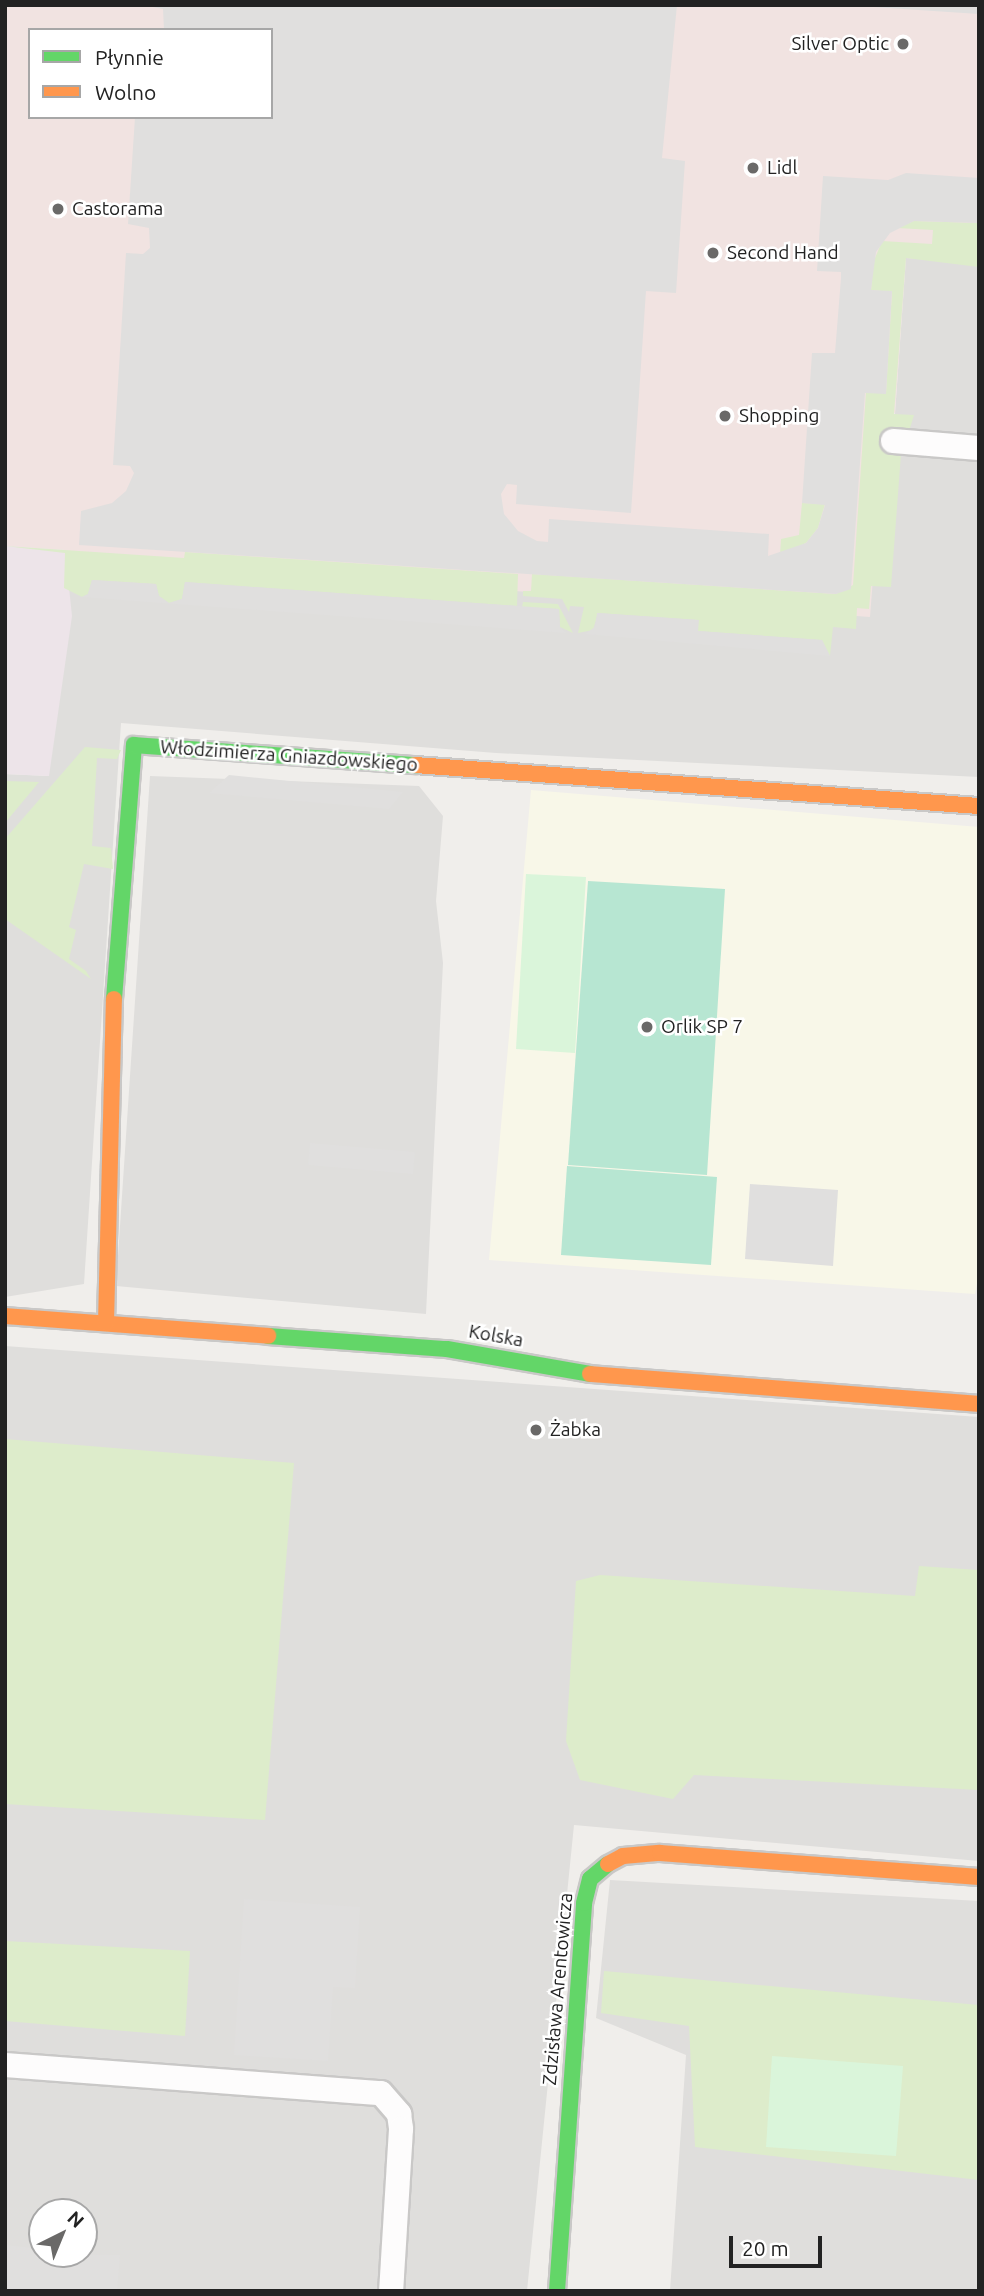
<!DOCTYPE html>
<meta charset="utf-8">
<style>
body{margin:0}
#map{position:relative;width:984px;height:2296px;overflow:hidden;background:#f0eeeb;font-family:Ubuntu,sans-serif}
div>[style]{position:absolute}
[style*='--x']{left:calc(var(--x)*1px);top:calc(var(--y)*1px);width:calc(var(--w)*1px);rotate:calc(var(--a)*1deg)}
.residential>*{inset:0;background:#dfdedc}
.commercial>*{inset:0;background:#f1e3e1}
.industrial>*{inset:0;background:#ede4e9}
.education>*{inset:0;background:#f8f7e8}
.grass>*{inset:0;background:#ddeccb}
.park>*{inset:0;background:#daf5da}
.pitch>*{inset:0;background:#b7e6d2}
.parking>*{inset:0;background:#e0dfde}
.roads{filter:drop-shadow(2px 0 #c9c8c7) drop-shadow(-2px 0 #c9c8c7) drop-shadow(0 2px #c9c8c7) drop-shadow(0 -2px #c9c8c7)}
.street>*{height:24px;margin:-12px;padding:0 12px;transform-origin:12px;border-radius:12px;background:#fdfcfc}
.fast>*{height:16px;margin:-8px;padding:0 8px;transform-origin:8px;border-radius:8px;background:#63d668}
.slow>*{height:16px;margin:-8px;padding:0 8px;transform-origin:8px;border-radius:8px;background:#ff974d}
.dots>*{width:19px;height:19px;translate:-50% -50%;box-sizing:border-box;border:4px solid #fff;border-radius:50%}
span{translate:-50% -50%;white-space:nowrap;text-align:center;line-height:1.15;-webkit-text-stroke:5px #fff;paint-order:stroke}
.poi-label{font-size:19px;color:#222}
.right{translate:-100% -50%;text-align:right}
.left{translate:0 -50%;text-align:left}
.street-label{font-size:19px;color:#222}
.frame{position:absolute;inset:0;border:7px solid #222;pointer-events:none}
.legend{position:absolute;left:28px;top:28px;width:245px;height:91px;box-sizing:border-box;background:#fff;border:2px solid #a7a7a7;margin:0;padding:9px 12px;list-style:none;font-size:21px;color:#222}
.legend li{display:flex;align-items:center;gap:14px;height:35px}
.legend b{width:35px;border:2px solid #a7a7a7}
.north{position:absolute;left:28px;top:2198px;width:70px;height:70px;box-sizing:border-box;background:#fff;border:2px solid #a7a7a7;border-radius:50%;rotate:43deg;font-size:19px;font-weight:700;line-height:28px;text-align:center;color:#222}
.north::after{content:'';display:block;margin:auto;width:24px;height:32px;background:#6a6968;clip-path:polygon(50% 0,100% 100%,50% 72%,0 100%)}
.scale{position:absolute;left:729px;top:2236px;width:93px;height:32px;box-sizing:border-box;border:4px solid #222;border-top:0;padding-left:9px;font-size:21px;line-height:24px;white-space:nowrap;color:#222;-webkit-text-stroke:5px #fff;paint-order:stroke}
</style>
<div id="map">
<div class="residential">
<div style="clip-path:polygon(906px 257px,979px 264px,979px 777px,496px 753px,121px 723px,84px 1284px,5px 1297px,5px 774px,48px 776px,65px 558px,869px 610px,881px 462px,895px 413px)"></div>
<div style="clip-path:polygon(150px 776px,419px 786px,443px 816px,436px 901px,443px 963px,426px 1314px,116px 1286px)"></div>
<div style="clip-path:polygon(evenodd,5px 1346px,979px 1417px,979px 1861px,574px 1825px,527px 2291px,5px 2291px,5px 1346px,42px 2212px,84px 2212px,84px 2254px,42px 2254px,42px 2212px)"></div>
<div style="clip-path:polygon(610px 1880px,979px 1901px,979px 2291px,670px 2291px,686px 2055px,596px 2018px)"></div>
</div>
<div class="commercial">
<div style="clip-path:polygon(evenodd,5px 5px,979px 5px,979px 264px,906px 258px,895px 413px,886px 412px,870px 617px,65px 558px,65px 550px,5px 546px,5px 5px,30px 30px,271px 30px,271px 117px,30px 117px,30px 30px)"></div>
</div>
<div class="industrial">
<div style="clip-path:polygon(5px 546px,65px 550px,72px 616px,49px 776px,5px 774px)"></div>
</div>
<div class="education">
<div style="clip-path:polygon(531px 790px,979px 827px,979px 1273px,975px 1294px,489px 1260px)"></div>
</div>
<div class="grass">
<div style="clip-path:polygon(914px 221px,979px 223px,979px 267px,906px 258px,894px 414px,914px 415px,910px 428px,891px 429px,890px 453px,901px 454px,891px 587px,871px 586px,869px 609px,857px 608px,856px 629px,833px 627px,830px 656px,822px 640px,698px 631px,698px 620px,598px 613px,593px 630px,578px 633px,584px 607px,570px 606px,569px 612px,562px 599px,523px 596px,523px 591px,531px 591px,532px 574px,836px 594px,853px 585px,866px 392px,886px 393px,892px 292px,871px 290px,873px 263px,882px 241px,932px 244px,933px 230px,897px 228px)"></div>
<div style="clip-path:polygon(802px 503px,825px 504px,818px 528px,806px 543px,780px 555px,781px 539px,799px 535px)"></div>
<div style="clip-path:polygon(5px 546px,184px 558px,185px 552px,518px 574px,517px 606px,185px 582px,182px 599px,169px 603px,159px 596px,156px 584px,92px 580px,88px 594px,82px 597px,64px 588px,65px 553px)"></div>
<div style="clip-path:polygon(523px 602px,558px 604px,573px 633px,560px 627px,559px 609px,522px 607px)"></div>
<div style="clip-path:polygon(85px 747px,121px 750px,117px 759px,97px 758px,92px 846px,111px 848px,113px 869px,84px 864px,69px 927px,76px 930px,69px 959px,86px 971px,91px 979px,5px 919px,5px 839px)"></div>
<div style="clip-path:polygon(5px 781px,39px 782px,5px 823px)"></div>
<div style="clip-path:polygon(5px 1439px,294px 1463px,265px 1820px,5px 1804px)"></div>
<div style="clip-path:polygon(919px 1566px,979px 1570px,979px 1790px,694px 1775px,673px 1799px,580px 1780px,566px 1741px,576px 1581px,600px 1575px,915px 1596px)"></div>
<div style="clip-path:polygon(5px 1941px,190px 1951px,185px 2036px,5px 2021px)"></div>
<div style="clip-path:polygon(604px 1971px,979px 2005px,979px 2180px,695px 2147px,689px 2026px,601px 2013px)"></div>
</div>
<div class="park">
<div style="clip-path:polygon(526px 874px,586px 877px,575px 1053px,516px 1049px)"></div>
<div style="clip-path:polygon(772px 2056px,903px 2066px,896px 2156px,766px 2147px)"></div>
</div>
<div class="pitch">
<div style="clip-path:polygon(588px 881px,725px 889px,707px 1175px,568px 1165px)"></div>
<div style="clip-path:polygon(567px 1166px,717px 1177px,711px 1265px,561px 1255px)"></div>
</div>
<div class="parking">
<div style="clip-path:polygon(143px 5px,556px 9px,677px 5px,662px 158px,685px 161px,676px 293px,646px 291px,631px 513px,516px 504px,517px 485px,507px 484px,501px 494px,504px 514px,518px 531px,537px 541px,548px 542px,549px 519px,769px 534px,768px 556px,806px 543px,818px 528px,825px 505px,802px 503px,812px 353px,835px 353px,841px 278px,841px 272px,817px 271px,823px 176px,888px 180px,906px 173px,979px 178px,979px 223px,914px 221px,890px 233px,876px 252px,871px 290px,892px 291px,886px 394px,865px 393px,851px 589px,836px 594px,79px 545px,81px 511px,112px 503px,126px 491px,134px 473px,130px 466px,113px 465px,126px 253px,143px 254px,150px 248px,149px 228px,128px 224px,135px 117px,271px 117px,271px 30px,164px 30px,163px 9px)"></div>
<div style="clip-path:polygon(843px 5px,979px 5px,979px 14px)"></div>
<div style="clip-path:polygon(92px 580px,156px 584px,159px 596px,169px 603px,182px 599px,185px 582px,559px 609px,560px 627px,566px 633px,82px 597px,88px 594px)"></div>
<div style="clip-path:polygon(597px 613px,699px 620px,698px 631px,822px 640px,830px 656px,585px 634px,595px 627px)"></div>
<div style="clip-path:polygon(229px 775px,403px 792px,389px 809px,209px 793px)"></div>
<div style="clip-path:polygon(310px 1143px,415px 1152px,413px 1174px,308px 1165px)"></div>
<div style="clip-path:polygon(750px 1184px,838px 1190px,833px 1266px,745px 1259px)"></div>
<div style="clip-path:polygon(244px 1899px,360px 1907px,355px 1988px,333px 1987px,328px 2061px,234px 2055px)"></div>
<div style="clip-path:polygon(5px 2245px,42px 2249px,42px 2254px,120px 2255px,117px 2291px,5px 2291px)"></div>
</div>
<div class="roads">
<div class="street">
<div style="--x:893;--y:441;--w:86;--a:4.7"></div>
<div style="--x:5;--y:2065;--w:377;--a:4.3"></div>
<div style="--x:381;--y:2093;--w:28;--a:49"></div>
<div style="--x:399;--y:2114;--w:15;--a:82"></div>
<div style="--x:401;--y:2129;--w:162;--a:93.5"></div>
</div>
<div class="fast">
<div style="--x:114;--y:999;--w:255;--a:-85.5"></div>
<div style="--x:134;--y:745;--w:282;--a:4.1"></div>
<div style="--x:268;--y:1336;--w:179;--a:4.2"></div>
<div style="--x:447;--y:1349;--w:145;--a:9.9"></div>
<div style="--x:557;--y:2291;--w:389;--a:-86"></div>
<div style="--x:584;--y:1903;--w:25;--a:-76"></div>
<div style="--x:590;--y:1879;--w:23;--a:-40"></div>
</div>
<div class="slow">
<div style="--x:415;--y:765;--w:565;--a:4.16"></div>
<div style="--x:5;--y:1316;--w:264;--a:4.3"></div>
<div style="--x:106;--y:1323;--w:324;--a:-88.6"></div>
<div style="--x:590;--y:1374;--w:390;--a:4.4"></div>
<div style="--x:608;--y:1864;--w:17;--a:-28"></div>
<div style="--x:623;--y:1856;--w:37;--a:-5"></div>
<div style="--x:660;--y:1853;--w:320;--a:4.3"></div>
</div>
</div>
<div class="dots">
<div style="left:903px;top:44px;background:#6a6968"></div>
<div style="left:753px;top:168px;background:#6a6968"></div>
<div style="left:58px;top:209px;background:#6a6968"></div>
<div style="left:713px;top:253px;background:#6a6968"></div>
<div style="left:725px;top:416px;background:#6a6968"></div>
<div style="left:647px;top:1027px;background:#6a6968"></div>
<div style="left:536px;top:1430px;background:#6a6968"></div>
</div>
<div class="poi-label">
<span class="right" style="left:889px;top:44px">Silver Optic</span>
<span class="left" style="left:767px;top:168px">Lidl</span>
<span class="left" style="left:72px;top:209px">Castorama</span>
<span class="left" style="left:727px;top:253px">Second Hand</span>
<span class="left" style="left:739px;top:416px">Shopping</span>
<span class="left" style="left:661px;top:1027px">Orlik SP 7</span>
<span class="left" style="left:550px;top:1430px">Żabka</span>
</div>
<div class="street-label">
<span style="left:289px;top:756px;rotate:4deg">Włodzimierza Gniazdowskiego</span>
<span style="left:496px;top:1336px;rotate:10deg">Kolska</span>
<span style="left:558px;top:1989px;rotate:-85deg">Zdzisława Arentowicza</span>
</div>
<div class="frame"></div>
<ul class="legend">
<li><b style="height:9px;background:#63d668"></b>Płynnie</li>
<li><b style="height:9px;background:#ff974d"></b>Wolno</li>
</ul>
<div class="north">N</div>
<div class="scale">20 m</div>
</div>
